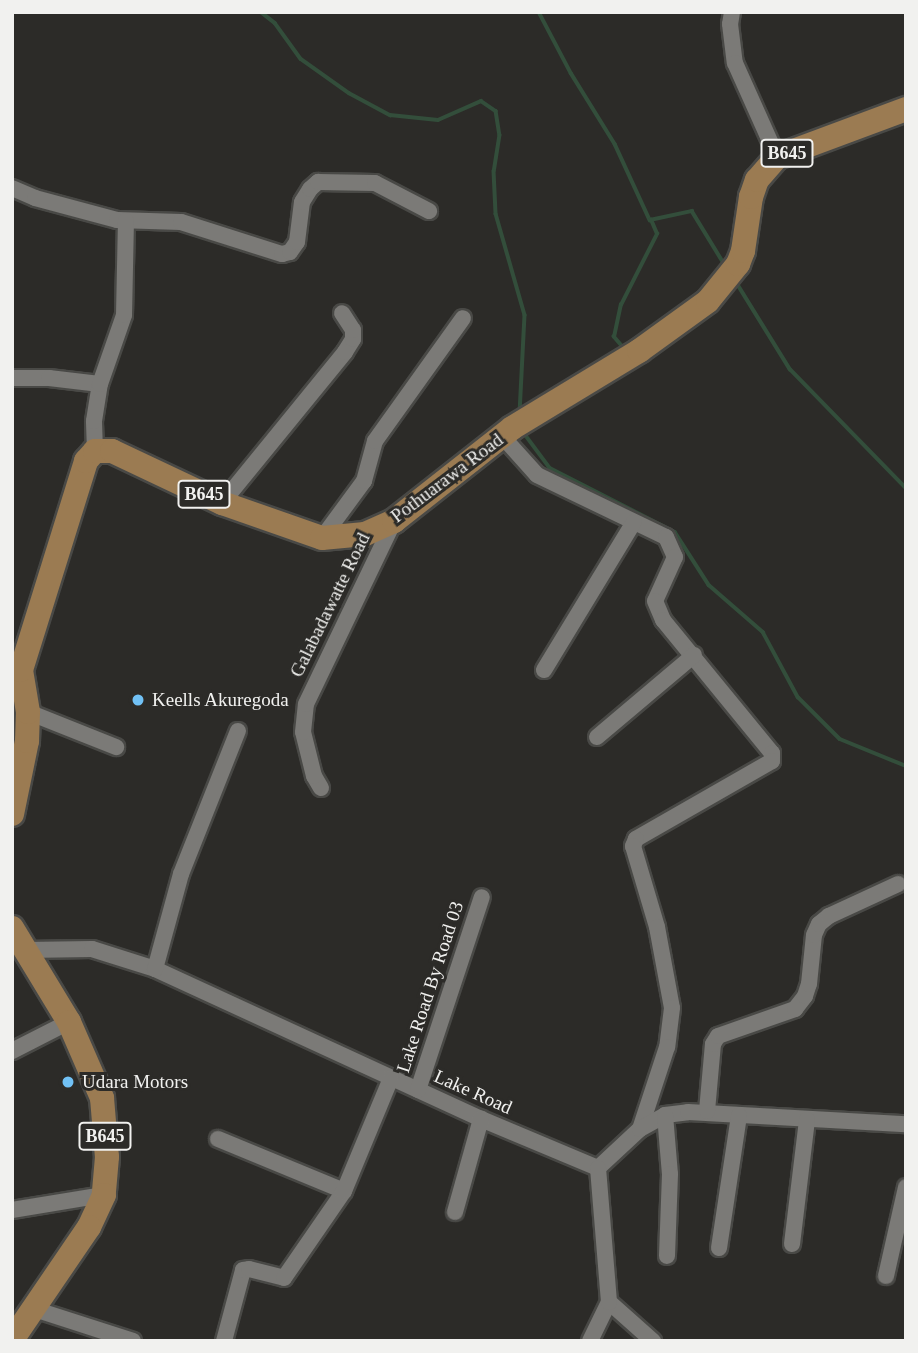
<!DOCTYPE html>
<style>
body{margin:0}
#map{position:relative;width:918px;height:1353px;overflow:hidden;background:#2c2b28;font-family:"Times New Roman",serif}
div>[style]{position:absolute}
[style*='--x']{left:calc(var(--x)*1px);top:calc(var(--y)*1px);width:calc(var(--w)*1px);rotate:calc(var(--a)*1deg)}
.stream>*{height:3.5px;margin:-1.75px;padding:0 1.75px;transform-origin:1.75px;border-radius:1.75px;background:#334e3b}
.roads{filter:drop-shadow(2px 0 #494946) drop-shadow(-2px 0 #494946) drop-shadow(0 2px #494946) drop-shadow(0 -2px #494946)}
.street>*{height:16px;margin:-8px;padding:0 8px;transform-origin:8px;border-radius:8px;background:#7b7a77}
.primary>*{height:24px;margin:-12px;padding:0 12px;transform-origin:12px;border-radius:12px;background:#9b7b52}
.dots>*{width:19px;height:19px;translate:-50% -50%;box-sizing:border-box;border:4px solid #2c2b28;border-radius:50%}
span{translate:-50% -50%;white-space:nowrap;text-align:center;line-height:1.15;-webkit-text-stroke:6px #2c2b28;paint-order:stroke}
.shield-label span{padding:2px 5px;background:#2c2b28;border:2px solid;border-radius:5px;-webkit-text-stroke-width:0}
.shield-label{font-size:18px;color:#f1f1ef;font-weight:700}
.street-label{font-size:19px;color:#f1f1ef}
.poi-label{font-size:19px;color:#f1f1ef}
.left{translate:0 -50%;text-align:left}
.frame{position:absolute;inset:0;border:14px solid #f1f1ef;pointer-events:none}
</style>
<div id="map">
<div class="stream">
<div style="--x:261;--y:12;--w:18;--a:38"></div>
<div style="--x:275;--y:23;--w:44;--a:54.2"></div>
<div style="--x:301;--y:59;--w:59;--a:35.3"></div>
<div style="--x:349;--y:93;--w:47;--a:28.2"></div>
<div style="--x:390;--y:115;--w:48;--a:5.9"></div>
<div style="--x:438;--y:120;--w:47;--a:-23.8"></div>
<div style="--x:481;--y:101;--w:18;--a:34"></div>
<div style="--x:496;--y:111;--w:24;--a:81"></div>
<div style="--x:500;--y:135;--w:36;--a:99"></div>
<div style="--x:494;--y:171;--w:43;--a:87.3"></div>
<div style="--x:496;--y:214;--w:105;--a:74"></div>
<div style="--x:525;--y:315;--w:98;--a:92.9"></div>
<div style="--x:539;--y:12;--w:69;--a:62.3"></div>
<div style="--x:571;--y:73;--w:84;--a:58.2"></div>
<div style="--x:615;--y:144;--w:84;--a:65.3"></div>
<div style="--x:650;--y:220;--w:43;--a:-12.1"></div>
<div style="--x:692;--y:211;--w:63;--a:58.6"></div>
<div style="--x:735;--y:280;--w:105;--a:58.3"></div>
<div style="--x:790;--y:369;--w:166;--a:45.7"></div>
<div style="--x:624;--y:349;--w:16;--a:-130"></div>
<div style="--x:614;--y:337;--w:33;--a:-78"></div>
<div style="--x:621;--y:305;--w:80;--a:-63.1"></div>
<div style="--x:657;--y:234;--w:15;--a:-113"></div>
<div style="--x:524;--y:433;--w:44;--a:53.4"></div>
<div style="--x:550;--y:468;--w:140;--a:27.1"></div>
<div style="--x:675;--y:532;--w:63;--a:57.3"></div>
<div style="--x:709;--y:585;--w:72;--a:41"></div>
<div style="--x:763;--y:632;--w:74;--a:61.7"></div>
<div style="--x:798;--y:697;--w:59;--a:45"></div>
<div style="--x:840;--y:739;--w:71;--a:22.2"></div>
</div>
<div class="roads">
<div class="street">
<div style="--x:732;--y:12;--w:12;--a:99"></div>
<div style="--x:730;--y:24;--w:39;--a:83"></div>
<div style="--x:735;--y:63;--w:103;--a:65.9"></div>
<div style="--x:12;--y:188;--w:25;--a:23"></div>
<div style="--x:35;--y:198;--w:85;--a:15"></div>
<div style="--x:117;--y:220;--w:64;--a:1.8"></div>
<div style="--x:181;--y:222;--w:106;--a:17.6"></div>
<div style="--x:282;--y:254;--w:8;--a:-14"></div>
<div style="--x:290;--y:252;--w:12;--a:-55"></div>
<div style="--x:297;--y:242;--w:40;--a:-82.9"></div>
<div style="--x:302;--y:202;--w:15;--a:-58"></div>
<div style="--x:310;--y:189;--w:11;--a:-41"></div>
<div style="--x:318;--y:182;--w:57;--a:1"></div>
<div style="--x:375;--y:183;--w:61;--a:27.4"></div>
<div style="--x:12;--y:378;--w:37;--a:0"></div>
<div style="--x:49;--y:378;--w:51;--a:6.7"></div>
<div style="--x:502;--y:436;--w:52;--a:48.1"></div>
<div style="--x:537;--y:475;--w:143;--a:25.7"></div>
<div style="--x:666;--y:537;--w:22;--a:66"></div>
<div style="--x:675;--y:557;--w:48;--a:114.4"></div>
<div style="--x:655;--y:601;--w:21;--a:67"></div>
<div style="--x:663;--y:620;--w:172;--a:50.7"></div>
<div style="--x:772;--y:753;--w:8;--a:90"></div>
<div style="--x:772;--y:761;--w:157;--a:150.2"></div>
<div style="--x:636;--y:839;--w:8;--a:113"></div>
<div style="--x:633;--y:846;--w:84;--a:73.5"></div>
<div style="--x:657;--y:927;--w:82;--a:79.5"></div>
<div style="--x:672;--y:1008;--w:39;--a:97"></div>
<div style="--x:667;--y:1047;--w:86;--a:108.2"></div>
<div style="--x:95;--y:451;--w:30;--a:-92"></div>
<div style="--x:94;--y:421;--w:37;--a:-81"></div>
<div style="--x:100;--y:384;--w:73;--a:-70.8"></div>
<div style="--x:124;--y:315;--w:94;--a:-88.8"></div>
<div style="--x:222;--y:503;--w:195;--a:-50.8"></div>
<div style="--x:345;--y:352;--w:15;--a:-58"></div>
<div style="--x:353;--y:339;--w:9;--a:-90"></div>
<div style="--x:353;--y:330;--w:20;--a:-123"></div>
<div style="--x:322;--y:538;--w:71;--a:-53.6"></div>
<div style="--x:364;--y:481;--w:41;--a:-74.6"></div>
<div style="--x:375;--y:441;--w:151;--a:-54.4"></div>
<div style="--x:544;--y:670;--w:173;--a:-58.7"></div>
<div style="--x:28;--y:712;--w:95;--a:21.7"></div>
<div style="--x:597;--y:737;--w:127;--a:-40.2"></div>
<div style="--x:321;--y:788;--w:14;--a:-120"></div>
<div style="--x:314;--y:776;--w:45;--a:-104"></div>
<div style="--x:303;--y:732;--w:28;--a:-84"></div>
<div style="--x:306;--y:704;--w:203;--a:-64.3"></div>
<div style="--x:25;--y:950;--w:67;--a:-0.9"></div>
<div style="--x:92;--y:949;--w:66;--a:17.6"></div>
<div style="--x:155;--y:969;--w:359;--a:24.7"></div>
<div style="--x:481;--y:1119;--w:127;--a:22.7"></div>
<div style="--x:598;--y:1168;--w:57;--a:-42.9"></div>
<div style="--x:640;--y:1129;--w:29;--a:-29"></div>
<div style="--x:665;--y:1115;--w:23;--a:-7"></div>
<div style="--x:688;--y:1112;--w:218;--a:3.2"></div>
<div style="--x:155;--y:969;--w:98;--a:-74.7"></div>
<div style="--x:181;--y:874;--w:154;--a:-68.3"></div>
<div style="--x:12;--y:1051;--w:64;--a:-27"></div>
<div style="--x:418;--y:1090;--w:203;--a:-71.7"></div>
<div style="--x:707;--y:1111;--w:67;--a:-84.9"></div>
<div style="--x:713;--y:1044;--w:9;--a:-58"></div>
<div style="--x:718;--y:1036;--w:82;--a:-19.3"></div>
<div style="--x:795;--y:1009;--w:16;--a:-52"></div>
<div style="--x:805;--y:996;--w:13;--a:-72"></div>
<div style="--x:809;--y:984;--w:49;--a:-84.2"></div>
<div style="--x:814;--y:935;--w:12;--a:-66"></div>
<div style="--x:819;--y:924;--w:13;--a:-39"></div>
<div style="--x:829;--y:916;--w:76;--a:-24.9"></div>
<div style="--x:665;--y:1115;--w:59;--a:85.2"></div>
<div style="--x:670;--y:1174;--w:82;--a:92.1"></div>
<div style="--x:218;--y:1139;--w:136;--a:22.4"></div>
<div style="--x:12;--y:1210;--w:93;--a:-9.3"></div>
<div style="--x:455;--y:1212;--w:97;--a:-74.4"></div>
<div style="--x:792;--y:1244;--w:125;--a:-83.1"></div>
<div style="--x:719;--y:1248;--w:134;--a:-81.4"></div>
<div style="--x:886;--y:1276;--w:91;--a:-77.3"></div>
<div style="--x:609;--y:1302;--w:59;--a:41.6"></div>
<div style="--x:34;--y:1309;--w:104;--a:17.9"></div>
<div style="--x:224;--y:1341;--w:73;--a:-75"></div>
<div style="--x:243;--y:1270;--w:6;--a:-9"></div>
<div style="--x:249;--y:1269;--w:36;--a:14"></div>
<div style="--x:284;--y:1278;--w:106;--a:-55.4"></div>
<div style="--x:344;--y:1191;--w:122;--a:-67.4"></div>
<div style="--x:590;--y:1341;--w:43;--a:-64"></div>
<div style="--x:609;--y:1302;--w:134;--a:-94.7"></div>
</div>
<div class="primary">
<div style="--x:12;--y:814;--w:75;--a:-78.4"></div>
<div style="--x:27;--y:741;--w:29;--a:-88"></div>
<div style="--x:28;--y:712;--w:43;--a:-99.5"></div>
<div style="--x:21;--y:670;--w:219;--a:-72.7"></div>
<div style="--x:86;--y:461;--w:13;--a:-48"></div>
<div style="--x:95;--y:451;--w:17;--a:0"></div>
<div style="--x:112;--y:451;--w:122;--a:25.3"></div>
<div style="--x:222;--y:503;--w:106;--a:19.3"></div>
<div style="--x:322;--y:538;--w:43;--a:-5.3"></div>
<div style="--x:365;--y:534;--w:32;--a:-24"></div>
<div style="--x:394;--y:521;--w:150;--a:-38.2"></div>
<div style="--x:512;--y:428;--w:149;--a:-31.2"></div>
<div style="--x:639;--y:351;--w:85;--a:-35.9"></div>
<div style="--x:708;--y:301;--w:48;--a:-51"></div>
<div style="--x:738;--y:264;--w:14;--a:-69"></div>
<div style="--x:743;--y:251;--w:55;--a:-81.6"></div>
<div style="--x:751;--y:197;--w:18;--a:-71"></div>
<div style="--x:757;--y:180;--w:30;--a:-49"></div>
<div style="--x:777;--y:157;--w:138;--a:-20.4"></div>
<div style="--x:12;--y:928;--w:110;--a:58.8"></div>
<div style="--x:69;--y:1022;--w:83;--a:66.5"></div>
<div style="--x:102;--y:1098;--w:59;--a:85.2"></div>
<div style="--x:107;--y:1157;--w:38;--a:95"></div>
<div style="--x:104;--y:1195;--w:35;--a:115"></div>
<div style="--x:89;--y:1227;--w:137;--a:124.3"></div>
</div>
</div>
<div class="dots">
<div style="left:138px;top:700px;background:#71c1f5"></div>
<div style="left:68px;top:1082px;background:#71c1f5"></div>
</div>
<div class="shield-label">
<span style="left:787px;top:153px">B645</span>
<span style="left:204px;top:494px">B645</span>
<span style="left:105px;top:1136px">B645</span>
</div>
<div class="street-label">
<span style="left:447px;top:478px;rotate:-37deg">Pothuarawa Road</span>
<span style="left:330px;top:605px;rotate:-64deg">Galabadawatte Road</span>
<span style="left:430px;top:987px;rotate:-72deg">Lake Road By Road 03</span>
<span style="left:473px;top:1092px;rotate:24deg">Lake Road</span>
</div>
<div class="poi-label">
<span class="left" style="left:152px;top:700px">Keells Akuregoda</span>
<span class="left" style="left:82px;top:1082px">Udara Motors</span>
</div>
<div class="frame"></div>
</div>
